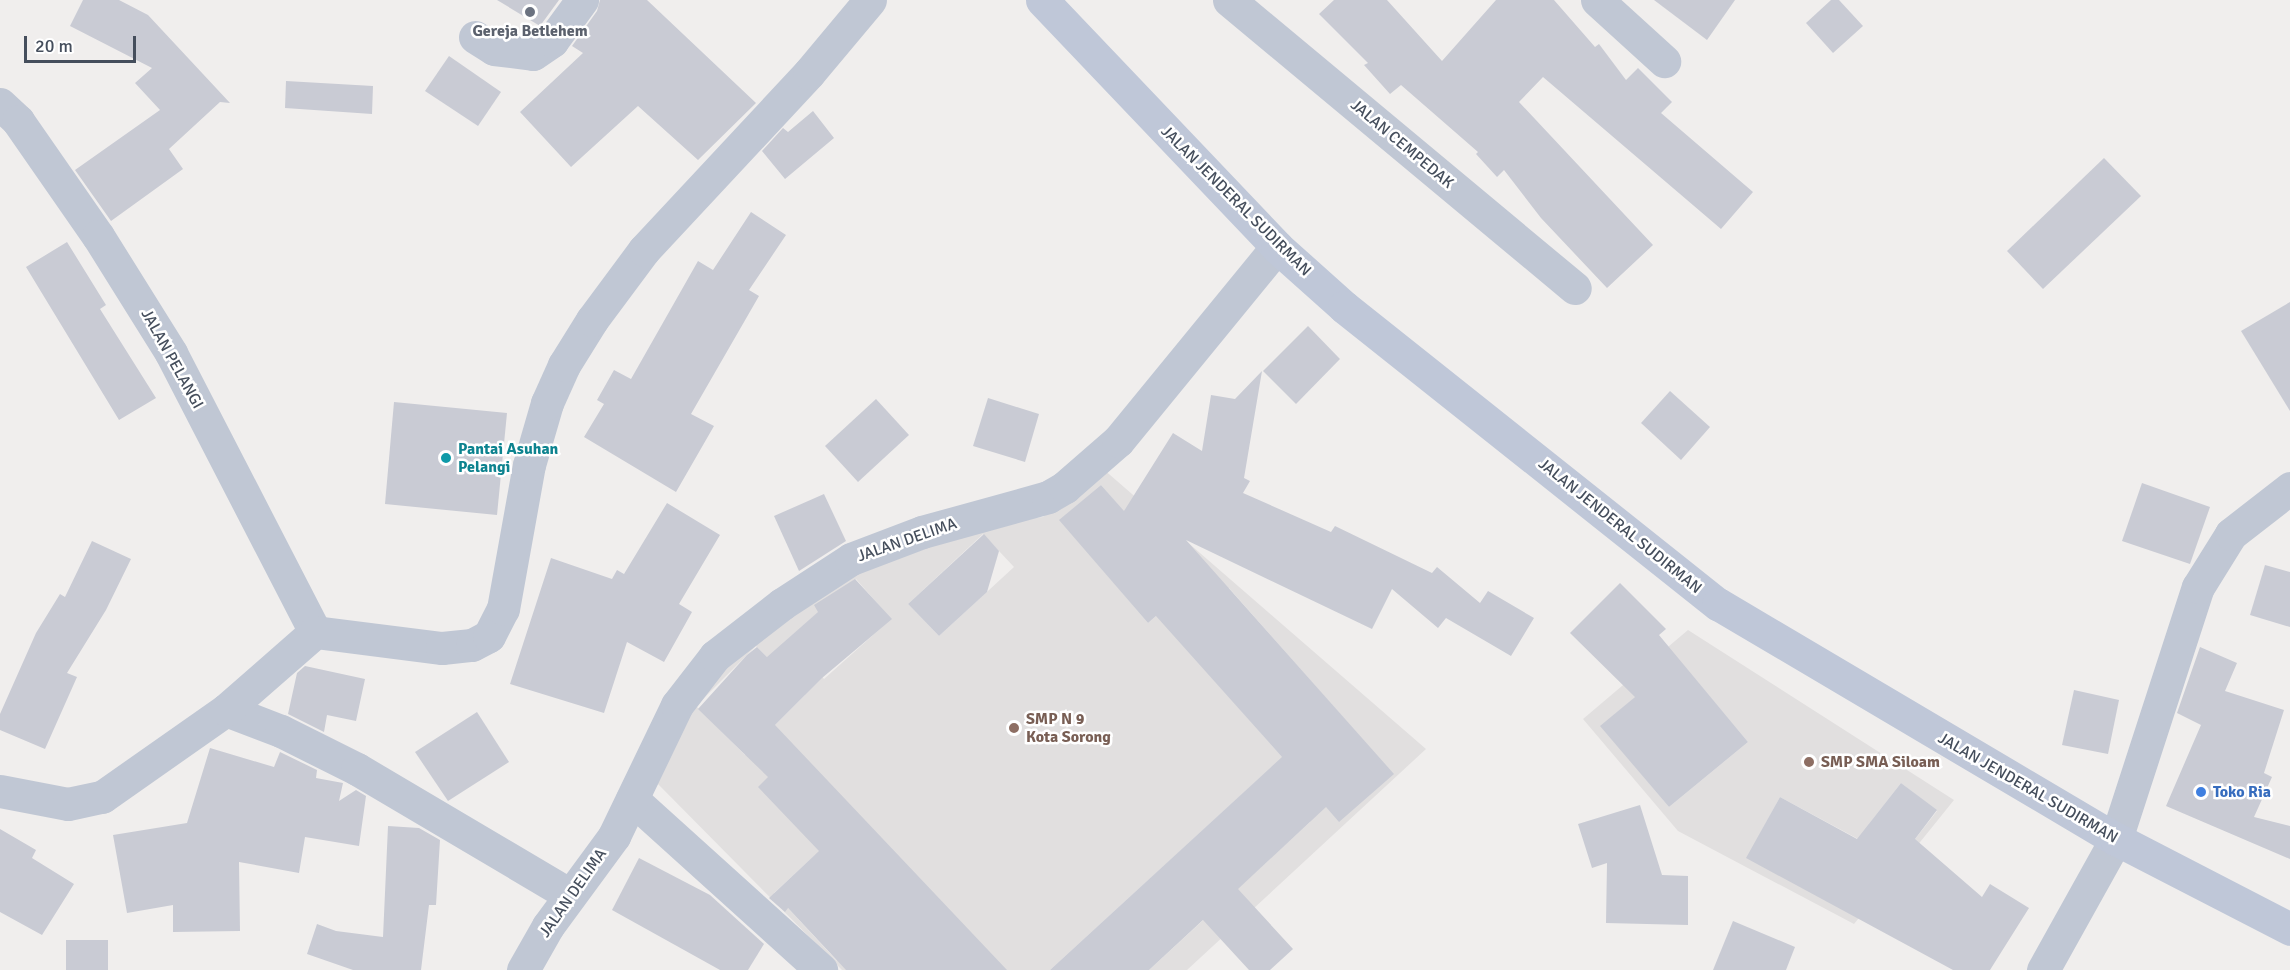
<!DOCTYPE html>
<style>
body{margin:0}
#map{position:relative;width:2290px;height:970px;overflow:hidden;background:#f0eeed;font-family:Signika,sans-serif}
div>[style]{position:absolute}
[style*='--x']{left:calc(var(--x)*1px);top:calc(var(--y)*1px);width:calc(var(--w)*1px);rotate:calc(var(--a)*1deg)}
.education>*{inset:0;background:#e1dfdf}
.building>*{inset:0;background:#c9cbd4}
.street>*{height:33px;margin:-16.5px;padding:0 16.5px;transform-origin:16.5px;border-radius:16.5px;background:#c0c7d4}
.secondary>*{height:33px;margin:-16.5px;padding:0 16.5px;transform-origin:16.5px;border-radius:16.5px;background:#bfc7d8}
.dots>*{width:16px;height:16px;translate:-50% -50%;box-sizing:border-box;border:3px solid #fff;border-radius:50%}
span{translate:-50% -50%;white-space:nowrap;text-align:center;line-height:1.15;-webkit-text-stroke:5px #fff;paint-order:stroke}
.worship-label{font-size:16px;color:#5b616d;font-weight:700}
.street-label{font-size:16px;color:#454e5c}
.culture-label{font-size:16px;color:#0d838f;font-weight:700}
.left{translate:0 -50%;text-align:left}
.education-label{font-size:16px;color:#785e54;font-weight:700}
.shop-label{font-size:16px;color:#366cbe;font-weight:700}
.scale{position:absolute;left:24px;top:36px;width:112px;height:27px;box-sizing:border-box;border:3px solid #454e5c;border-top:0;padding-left:8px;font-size:18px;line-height:21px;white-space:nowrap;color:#454e5c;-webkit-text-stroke:4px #fff;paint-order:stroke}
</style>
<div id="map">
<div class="education">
<div style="clip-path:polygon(evenodd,1102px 468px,1426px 749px,1187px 970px,1149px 970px,1310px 822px,1264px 774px,1050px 970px,842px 970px,655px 781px,690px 692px,858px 568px,953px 526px,1043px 517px,1102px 468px,1101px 485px,1189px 588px,1148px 623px,1060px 520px,1101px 485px,1102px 468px,983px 534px,1014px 567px,939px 636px,908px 604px,983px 534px,1102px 468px,856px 579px,891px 619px,824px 679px,788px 639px,856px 579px,1102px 468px,1229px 588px,1393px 774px,1339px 821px,1175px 636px,1229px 588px,1102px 468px,756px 646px,805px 695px,745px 755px,696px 706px,756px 646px,1102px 468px,815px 855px,837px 961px,774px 893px,815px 855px)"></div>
<div style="clip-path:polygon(evenodd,1688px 630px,1954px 800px,1854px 924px,1678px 831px,1583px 719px,1688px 630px,1679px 660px,1748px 742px,1669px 807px,1601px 726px,1679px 660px,1688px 630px,1901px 783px,1937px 811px,1905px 852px,1869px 824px,1901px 783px,1688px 630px,1780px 797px,1873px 847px,1747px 858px,1780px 797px)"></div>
</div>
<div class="building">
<div style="clip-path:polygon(83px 0,119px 0,148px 15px,230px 103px,220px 102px,169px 149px,183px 169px,111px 221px,75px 170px,160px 110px,135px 83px,152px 68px,70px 26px)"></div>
<div style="clip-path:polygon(497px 0,559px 0,540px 26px)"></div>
<div style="clip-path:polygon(600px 0,647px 0,756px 103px,698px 160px,638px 106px,571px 167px,520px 112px,583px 53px,572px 46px,597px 11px)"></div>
<div style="clip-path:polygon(1334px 0,1387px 0,1442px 61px,1496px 0,1554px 0,1595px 47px,1599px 44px,1626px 80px,1638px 68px,1672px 102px,1661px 113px,1753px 192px,1721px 229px,1543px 77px,1519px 102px,1653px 245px,1607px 288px,1541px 218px,1504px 170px,1497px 177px,1476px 154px,1478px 152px,1401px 85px,1390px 94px,1364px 65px,1368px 63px,1319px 14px)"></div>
<div style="clip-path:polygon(1654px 0,1735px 0,1707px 40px)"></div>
<div style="clip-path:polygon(1831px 0,1839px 0,1863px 26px,1833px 53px,1806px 23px)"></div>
<div style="clip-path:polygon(449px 56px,501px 92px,478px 126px,425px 91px)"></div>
<div style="clip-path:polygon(286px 81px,373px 86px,372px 114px,285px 108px)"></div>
<div style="clip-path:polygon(813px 111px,834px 138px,785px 179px,762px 151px,783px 128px,788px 132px)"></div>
<div style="clip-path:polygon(2104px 158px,2141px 196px,2043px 289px,2007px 251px)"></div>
<div style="clip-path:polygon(751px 212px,786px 235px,749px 290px,759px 296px,691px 414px,714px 426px,676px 492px,584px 437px,604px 404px,597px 400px,614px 370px,631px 379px,698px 261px,713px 270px)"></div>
<div style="clip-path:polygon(67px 242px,106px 305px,100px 309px,156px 398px,119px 420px,26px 267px)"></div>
<div style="clip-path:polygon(2290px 302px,2290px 411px,2241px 331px)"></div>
<div style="clip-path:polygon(1308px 326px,1340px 359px,1296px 404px,1263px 371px)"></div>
<div style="clip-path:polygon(1262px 371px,1244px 478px,1250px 481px,1243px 493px,1331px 532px,1335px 526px,1432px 573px,1437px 567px,1480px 603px,1488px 591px,1534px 618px,1511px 656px,1446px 618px,1438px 628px,1392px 589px,1372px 629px,1186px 540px,1394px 774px,1339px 822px,1326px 807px,1238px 889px,1293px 949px,1270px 970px,1249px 970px,1203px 920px,1149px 970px,1050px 970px,1282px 757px,1156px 616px,1148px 623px,1059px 520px,1101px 485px,1124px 511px,1173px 433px,1202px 451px,1211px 395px,1235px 399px)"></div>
<div style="clip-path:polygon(1670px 391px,1710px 427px,1681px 460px,1641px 423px)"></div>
<div style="clip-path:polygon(988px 398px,1039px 414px,1025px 462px,973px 446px)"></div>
<div style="clip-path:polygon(876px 399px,909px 435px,858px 482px,825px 446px)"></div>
<div style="clip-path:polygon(394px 402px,507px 413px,497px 515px,385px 504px)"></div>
<div style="clip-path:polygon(2142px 483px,2210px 507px,2190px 564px,2122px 541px)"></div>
<div style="clip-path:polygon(824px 494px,846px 541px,799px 571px,774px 516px)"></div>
<div style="clip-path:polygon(667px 503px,720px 535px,679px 604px,692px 612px,664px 662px,627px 642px,604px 713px,510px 684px,551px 558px,612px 579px,617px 570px,624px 574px)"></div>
<div style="clip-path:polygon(984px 534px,999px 551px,987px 592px,939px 636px,908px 604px)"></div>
<div style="clip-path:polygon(92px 541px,131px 559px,106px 610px,67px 673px,77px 677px,45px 749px,0 730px,0 714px,36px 633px,60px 594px,65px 597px)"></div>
<div style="clip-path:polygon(2265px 565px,2290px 572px,2290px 627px,2250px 615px)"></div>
<div style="clip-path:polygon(855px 579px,892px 619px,822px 678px,775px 725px,1007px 970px,846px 970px,788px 908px,785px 912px,769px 898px,819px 851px,758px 787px,768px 777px,698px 709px,747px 655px,757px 647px,767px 657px,818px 612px,814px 605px)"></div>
<div style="clip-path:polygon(1620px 583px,1666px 629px,1659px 635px,1748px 742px,1669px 807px,1600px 726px,1635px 697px,1570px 633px)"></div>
<div style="clip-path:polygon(2200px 647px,2237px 663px,2225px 691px,2284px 710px,2264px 773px,2272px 777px,2254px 817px,2290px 826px,2290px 859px,2166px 806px,2201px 725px,2177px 713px)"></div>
<div style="clip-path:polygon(305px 666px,365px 679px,356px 721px,327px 715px,324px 732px,288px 714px,297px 673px)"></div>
<div style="clip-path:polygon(2074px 690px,2119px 700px,2108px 754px,2062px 745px)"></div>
<div style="clip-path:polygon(477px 712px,509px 762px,448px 801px,415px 752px)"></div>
<div style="clip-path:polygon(210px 748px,274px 767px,280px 752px,317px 770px,316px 778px,343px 783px,339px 801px,356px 790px,366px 796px,359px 846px,305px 837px,299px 873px,239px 862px,240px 931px,173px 932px,173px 905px,127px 913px,113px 835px,187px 823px)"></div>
<div style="clip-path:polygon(1901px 783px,1937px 810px,1915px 839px,1982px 897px,1990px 884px,2029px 908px,1990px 970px,1953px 970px,1746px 858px,1780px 797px,1857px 839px)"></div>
<div style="clip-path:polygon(1640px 805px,1662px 875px,1688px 876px,1688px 925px,1606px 923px,1607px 863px,1592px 868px,1578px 824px)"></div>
<div style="clip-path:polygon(388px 826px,419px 828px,440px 840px,436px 905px,429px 905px,421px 970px,353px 970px,307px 954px,317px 924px,336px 931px,383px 937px)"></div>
<div style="clip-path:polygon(0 829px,36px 850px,32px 858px,74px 884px,42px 935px,0 912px)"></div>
<div style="clip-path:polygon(639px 858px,710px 895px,764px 944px,748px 970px,720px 970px,612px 910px)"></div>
<div style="clip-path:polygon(1733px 921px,1795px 947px,1786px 970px,1713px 970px)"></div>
<div style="clip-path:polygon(66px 940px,108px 940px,108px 970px,66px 970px)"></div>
</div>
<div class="street">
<div style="--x:1229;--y:0;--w:450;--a:39.8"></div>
<div style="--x:1597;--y:0;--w:91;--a:42.3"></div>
<div style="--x:475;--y:37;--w:22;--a:32"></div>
<div style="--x:494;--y:49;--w:39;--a:7"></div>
<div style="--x:533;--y:54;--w:23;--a:-34"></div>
<div style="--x:552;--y:41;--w:51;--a:-53.8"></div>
<div style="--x:0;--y:104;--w:25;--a:43"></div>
<div style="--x:18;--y:121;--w:140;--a:55.2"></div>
<div style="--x:98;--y:236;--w:138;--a:58"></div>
<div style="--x:171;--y:353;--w:314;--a:62.7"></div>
<div style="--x:226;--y:710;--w:59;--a:20.9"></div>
<div style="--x:281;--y:731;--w:85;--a:26.6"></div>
<div style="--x:357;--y:769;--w:247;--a:30.6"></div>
<div style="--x:0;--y:791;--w:69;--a:10.8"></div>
<div style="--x:68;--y:804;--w:35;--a:-12"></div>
<div style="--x:102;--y:797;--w:151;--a:-35.1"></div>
<div style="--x:226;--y:710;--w:118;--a:-41.2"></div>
<div style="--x:315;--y:632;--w:128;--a:7.2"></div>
<div style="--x:442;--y:648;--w:30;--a:-6"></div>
<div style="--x:472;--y:645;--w:19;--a:-28"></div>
<div style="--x:489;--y:636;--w:30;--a:-63"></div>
<div style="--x:503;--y:609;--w:146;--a:-79.8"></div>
<div style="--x:529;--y:465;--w:65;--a:-73.8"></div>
<div style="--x:547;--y:403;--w:42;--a:-65.9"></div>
<div style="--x:564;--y:365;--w:53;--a:-58.1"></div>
<div style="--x:592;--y:320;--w:87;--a:-53.4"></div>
<div style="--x:644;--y:250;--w:242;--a:-47"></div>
<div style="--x:809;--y:73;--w:95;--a:-50.1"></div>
<div style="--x:632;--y:799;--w:255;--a:42.1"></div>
<div style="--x:523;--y:970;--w:51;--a:-60.4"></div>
<div style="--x:548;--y:926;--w:112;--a:-53.7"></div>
<div style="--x:614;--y:836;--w:145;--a:-64.3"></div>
<div style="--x:677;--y:705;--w:62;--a:-52.2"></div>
<div style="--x:715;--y:656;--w:85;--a:-37.8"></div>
<div style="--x:782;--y:604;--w:82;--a:-33.1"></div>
<div style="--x:851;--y:559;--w:76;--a:-20.8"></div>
<div style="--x:922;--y:532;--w:131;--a:-15.5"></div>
<div style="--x:1048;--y:497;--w:20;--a:-30"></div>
<div style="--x:1065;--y:487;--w:70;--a:-41"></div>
<div style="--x:1118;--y:441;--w:251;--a:-50.7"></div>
<div style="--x:2043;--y:970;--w:150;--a:-60.9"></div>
<div style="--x:2116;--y:839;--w:265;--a:-72"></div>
<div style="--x:2198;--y:587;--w:62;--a:-58.1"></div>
<div style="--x:2231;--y:534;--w:75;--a:-37.9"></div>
</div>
<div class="secondary">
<div style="--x:1042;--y:0;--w:341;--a:46.4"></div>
<div style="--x:1277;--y:247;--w:90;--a:41.8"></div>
<div style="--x:1344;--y:307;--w:478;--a:38.5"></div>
<div style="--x:1718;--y:604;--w:462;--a:30.6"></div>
<div style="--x:2116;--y:839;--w:196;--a:27.3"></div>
</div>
<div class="dots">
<div style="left:530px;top:12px;background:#6b7280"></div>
<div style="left:446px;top:458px;background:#0f9aa8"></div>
<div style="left:1014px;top:728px;background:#8d6e63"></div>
<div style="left:1809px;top:762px;background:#8d6e63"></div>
<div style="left:2201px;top:792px;background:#3f7fe0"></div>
</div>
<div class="worship-label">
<span style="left:530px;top:31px">Gereja Betlehem</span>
</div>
<div class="street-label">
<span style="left:1402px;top:144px;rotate:40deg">JALAN CEMPEDAK</span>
<span style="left:1236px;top:201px;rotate:45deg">JALAN JENDERAL SUDIRMAN</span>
<span style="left:172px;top:359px;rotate:61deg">JALAN PELANGI</span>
<span style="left:1620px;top:526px;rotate:39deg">JALAN JENDERAL SUDIRMAN</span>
<span style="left:907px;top:540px;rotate:-19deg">JALAN DELIMA</span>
<span style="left:2028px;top:788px;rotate:30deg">JALAN JENDERAL SUDIRMAN</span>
<span style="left:573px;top:893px;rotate:-55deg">JALAN DELIMA</span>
</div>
<div class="culture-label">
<span class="left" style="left:458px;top:458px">Pantai Asuhan<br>Pelangi</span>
</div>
<div class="education-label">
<span class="left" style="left:1026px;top:728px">SMP N 9<br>Kota Sorong</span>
<span class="left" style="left:1821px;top:762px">SMP SMA Siloam</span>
</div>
<div class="shop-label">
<span class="left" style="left:2213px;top:792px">Toko Ria</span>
</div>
<div class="scale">20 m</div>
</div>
